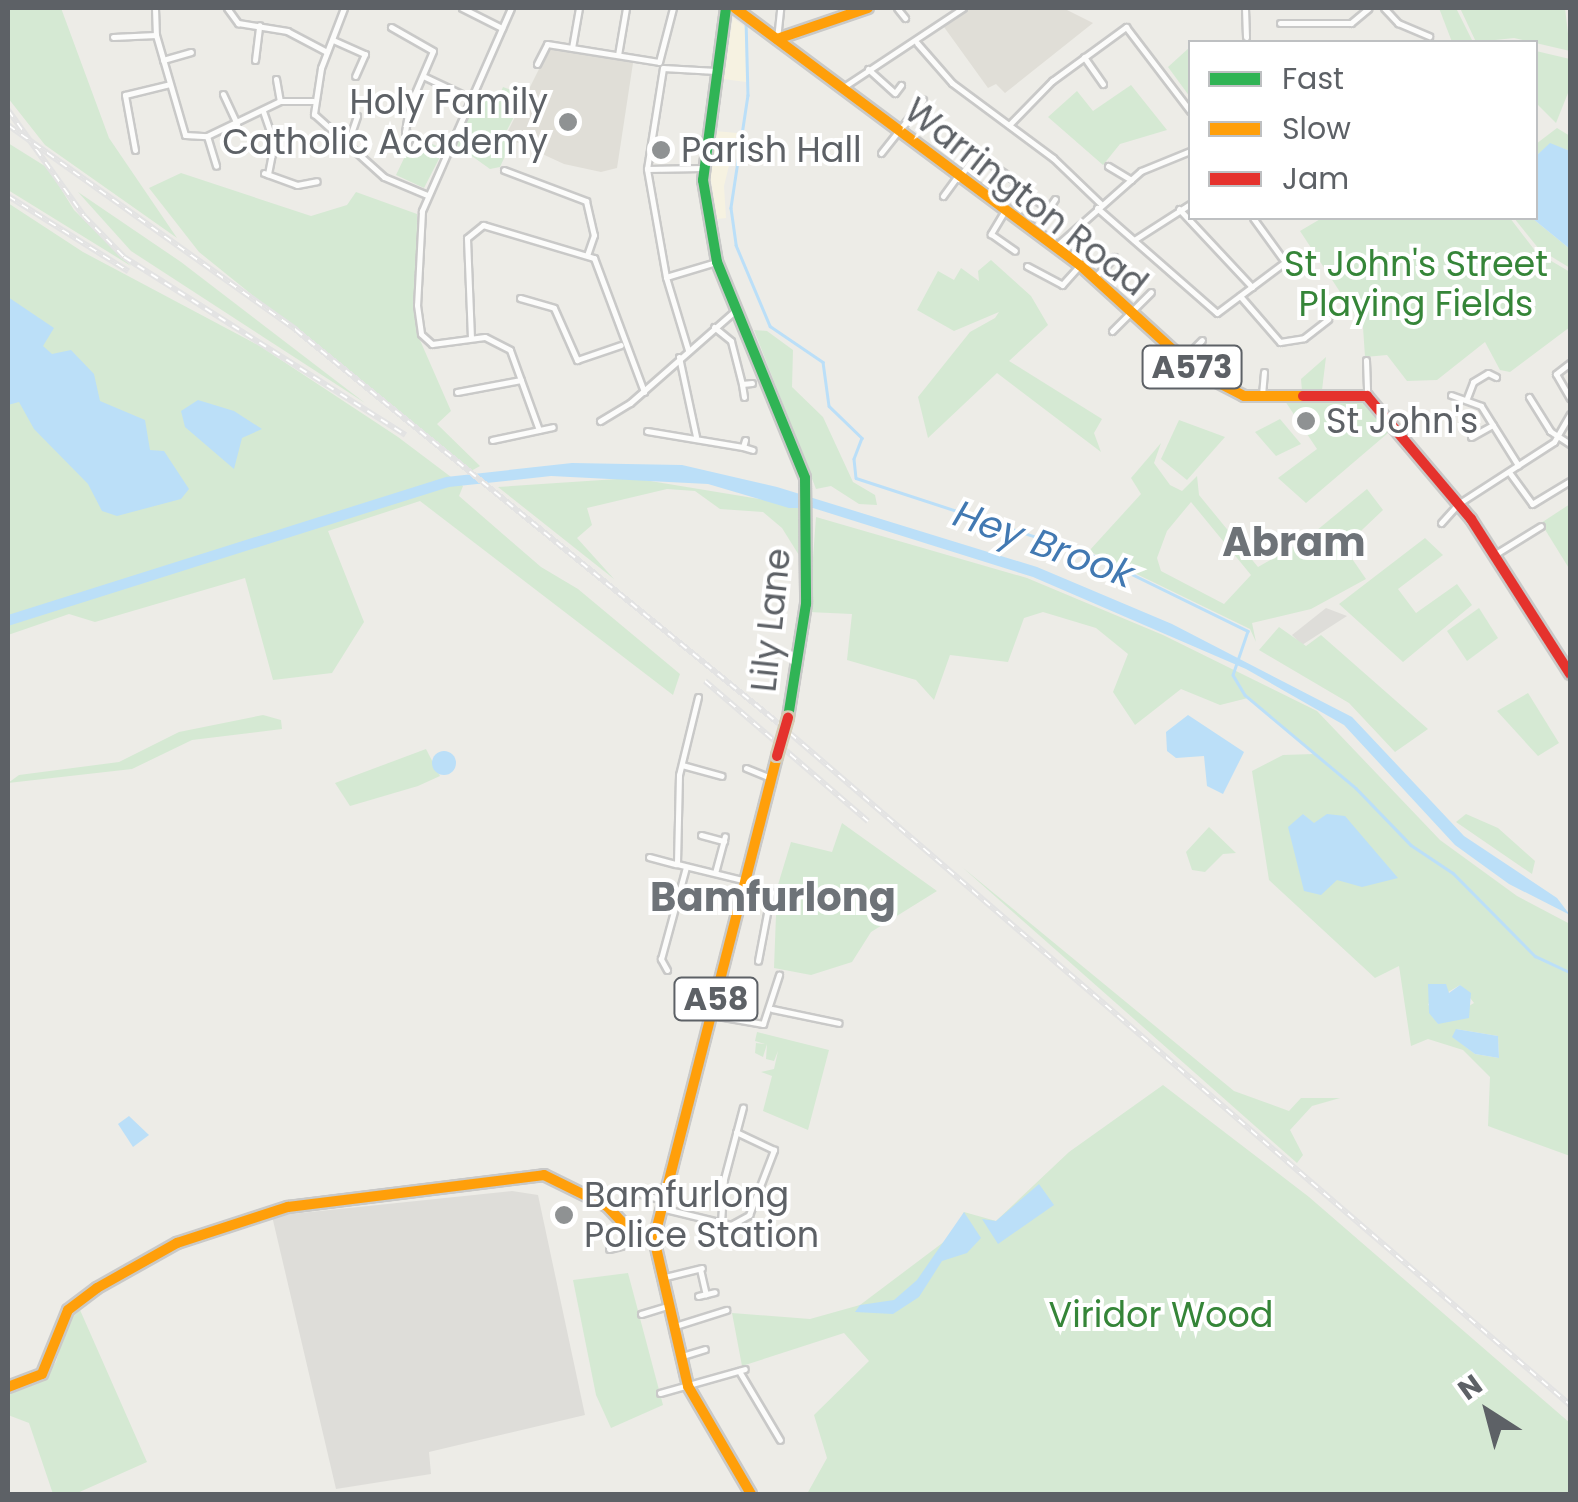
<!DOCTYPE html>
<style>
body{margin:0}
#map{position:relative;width:1578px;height:1502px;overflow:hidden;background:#edece7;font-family:Poppins,sans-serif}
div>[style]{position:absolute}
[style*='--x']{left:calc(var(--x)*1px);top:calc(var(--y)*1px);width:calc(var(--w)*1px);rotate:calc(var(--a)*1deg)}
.commercial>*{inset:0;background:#f6f2e1}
.industrial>*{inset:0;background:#deddd9}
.education>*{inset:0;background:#e0ded7}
.green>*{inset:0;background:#d5e9d3}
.water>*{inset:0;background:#bbdff8}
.round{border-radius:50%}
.stream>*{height:2.5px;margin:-1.25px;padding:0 1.25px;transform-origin:1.25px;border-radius:1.25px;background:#bbdff8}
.roads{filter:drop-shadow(2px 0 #c9c9c8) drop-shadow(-2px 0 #c9c9c8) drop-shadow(0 2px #c9c9c8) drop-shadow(0 -2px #c9c9c8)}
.street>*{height:5px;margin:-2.5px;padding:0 2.5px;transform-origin:2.5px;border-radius:2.5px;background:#fcfcfb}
.fast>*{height:10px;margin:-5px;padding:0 5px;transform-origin:5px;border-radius:5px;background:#30b455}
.slow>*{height:10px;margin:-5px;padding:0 5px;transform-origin:5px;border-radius:5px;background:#ff9f0a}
.jam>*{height:10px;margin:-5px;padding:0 5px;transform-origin:5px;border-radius:5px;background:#e5322d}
.rail>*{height:6px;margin-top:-3px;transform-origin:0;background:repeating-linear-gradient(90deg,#fff 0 8px,#e3e3e3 0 16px);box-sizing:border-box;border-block:2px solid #e3e3e3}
.bridges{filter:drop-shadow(2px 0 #d5ccb5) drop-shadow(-2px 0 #d5ccb5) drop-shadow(0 2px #d5ccb5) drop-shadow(0 -2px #d5ccb5)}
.jam-bridge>*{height:10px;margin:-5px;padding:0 5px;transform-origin:5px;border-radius:5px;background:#e5322d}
.dots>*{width:28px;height:28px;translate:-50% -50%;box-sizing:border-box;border:5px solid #fff;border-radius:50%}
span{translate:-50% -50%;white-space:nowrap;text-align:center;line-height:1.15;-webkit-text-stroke:8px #fff;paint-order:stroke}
.shield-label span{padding:2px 8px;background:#fff;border:2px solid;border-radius:8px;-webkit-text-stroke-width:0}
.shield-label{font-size:32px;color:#5d6166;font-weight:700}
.poi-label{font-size:35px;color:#5d6166}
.right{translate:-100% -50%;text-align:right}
.left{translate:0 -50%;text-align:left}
.street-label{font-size:35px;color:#5d6166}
.park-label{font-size:35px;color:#358538}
.water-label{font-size:38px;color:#4279b2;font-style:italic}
.quarter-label{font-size:40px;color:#6e7378;font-weight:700}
.frame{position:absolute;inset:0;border:10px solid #5d6166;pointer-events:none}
.legend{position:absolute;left:1188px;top:40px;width:350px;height:180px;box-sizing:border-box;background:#fff;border:2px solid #bec0c2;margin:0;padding:12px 18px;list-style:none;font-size:30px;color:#5d6166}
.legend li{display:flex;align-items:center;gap:20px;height:50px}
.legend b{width:50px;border:2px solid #bec0c2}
.north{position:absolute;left:1438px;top:1362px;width:100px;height:100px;-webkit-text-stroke:8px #fff;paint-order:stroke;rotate:324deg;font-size:28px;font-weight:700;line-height:40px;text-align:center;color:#5d6166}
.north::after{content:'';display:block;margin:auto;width:35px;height:45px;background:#5d6166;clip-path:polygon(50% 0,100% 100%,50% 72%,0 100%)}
</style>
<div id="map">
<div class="commercial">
<div style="clip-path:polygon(733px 18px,745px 27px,746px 82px,723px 79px)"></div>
<div style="clip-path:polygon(715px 131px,737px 133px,724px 186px,726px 218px,717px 219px,709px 167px)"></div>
</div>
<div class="industrial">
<div style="clip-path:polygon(1326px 608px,1347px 616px,1302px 645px,1292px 635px)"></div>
<div style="clip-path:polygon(512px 1191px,538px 1195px,585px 1415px,429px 1452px,431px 1474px,336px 1489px,272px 1216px)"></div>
</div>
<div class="education">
<div style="clip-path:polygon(969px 8px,1063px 8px,1093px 23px,1005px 93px,996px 84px,988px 88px,944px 27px)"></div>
<div style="clip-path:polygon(550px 47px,633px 63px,617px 168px,601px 172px,564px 164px,505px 137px)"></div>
</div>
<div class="green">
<div style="clip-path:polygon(8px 8px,61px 8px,109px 138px,177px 238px,45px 145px,8px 98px)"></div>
<div style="clip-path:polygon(1439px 8px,1456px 8px,1473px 42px,1452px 42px)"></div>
<div style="clip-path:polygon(1460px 8px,1565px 8px,1570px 51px,1514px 38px,1476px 42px)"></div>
<div style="clip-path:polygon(1190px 47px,1190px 97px,1168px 67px)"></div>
<div style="clip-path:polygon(1536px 51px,1570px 59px,1570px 88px,1556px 123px,1536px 103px)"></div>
<div style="clip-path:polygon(1131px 85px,1167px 130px,1120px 144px,1103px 165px,1048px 117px,1077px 91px,1093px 111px)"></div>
<div style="clip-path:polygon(503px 87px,525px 95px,504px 136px,512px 141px,500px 167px,490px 169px,455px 144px,478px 95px,496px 103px)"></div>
<div style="clip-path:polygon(1557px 128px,1570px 136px,1570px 151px,1550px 144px,1536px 156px,1536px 144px)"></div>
<div style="clip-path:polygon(425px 141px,444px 149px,424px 188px,396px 175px,407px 152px,418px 156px)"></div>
<div style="clip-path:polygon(8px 143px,48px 168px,74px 210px,131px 266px,8px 190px)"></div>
<div style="clip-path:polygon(181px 173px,311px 216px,347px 205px,356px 192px,417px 214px,416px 331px,451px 411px,437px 424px,480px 466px,471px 471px,199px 252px,149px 188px)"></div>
<div style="clip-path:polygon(78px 192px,181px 262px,365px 403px,131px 251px)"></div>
<div style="clip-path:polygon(8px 203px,83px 252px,260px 346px,398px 437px,463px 486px,459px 496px,541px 567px,578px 589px,680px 674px,673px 695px,420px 501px,328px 531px,364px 622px,332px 673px,273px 680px,245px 578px,95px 622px,69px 614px,8px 635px)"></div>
<div style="clip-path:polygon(1322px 218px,1510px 218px,1536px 252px,1570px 272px,1570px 327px,1510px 372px,1500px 370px,1485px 342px,1437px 380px,1407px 381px,1387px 355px,1365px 357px,1363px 327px,1300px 231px)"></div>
<div style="clip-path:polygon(1514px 218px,1532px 218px,1570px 249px,1570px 268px,1539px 249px)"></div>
<div style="clip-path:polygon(991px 260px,1031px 296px,1048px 325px,1009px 361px,1102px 419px,1094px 433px,1101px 452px,997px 373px,928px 438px,918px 397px,970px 332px,995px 318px,999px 312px,954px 331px,917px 310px,938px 271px,954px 280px,961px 268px,979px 281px,978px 271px)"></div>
<div style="clip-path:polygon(754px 330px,767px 331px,793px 350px,792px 387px,823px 417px,853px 482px,875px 495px,877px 505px,859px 504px,831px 486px,816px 489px)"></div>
<div style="clip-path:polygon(1326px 357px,1322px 390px,1302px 391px,1301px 379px)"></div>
<div style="clip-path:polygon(1352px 397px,1364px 399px,1388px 433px,1306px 503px,1278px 478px,1317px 449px,1285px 401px)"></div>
<div style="clip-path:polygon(1280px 419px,1301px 444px,1276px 456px,1255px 432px)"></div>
<div style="clip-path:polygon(1179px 420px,1225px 437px,1187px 480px,1161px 459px)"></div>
<div style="clip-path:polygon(evenodd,1161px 443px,1154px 463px,1170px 485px,1182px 491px,1197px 476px,1199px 495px,1258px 567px,1305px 540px,1367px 489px,1383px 510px,1344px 547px,1366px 579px,1311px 609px,1252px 623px,1256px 642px,1250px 629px,1089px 551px,1141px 494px,1131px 478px,1161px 443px,1191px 502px,1251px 575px,1224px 604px,1161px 571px,1157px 558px,1167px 531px,1191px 502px)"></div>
<div style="clip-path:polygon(632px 478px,801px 506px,802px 560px,782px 528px,763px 512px,720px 509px,695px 491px,667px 489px,587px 508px,592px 525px,577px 538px,614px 579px,498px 487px)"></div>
<div style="clip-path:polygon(1570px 504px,1570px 570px,1541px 523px)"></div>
<div style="clip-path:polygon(evenodd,816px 517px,1027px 578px,1163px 635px,1317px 711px,1440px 840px,1517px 896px,1570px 924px,1570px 1156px,1488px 1126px,1490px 1077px,1463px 1050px,1428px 1039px,1411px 1046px,1399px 966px,1375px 978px,1269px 880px,1252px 771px,1283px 755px,1314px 754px,1248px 698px,1220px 705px,1181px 689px,1135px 725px,1113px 692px,1128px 654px,1096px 628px,1043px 612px,1024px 618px,1008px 662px,950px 655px,934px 700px,916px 680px,847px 660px,852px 614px,809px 612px,816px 517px,1303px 814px,1314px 824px,1352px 880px,1337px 880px,1303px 814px,816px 517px,1460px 985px,1474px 1003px,1438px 1024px,1428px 1004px,1460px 985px,816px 517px,1456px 1029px,1498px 1036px,1499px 1058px,1475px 1054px,1457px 1040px,1456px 1029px)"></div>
<div style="clip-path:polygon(1425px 538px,1443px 555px,1398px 589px,1416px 613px,1457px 584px,1472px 605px,1403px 662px,1339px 604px)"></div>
<div style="clip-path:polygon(1479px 608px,1498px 638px,1467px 661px,1447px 631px)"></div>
<div style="clip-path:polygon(1279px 627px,1306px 646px,1321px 635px,1428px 729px,1395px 752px,1349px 703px,1259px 650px)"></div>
<div style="clip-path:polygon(1528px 693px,1559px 743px,1538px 756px,1497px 711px)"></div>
<div style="clip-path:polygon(263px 715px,281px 720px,282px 729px,192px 740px,132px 769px,8px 783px,19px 775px,119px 762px,179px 732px)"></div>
<div style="clip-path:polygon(426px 749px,440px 776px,418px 786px,350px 806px,335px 783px)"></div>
<div style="clip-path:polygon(1466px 814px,1498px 828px,1535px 861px,1532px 874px,1456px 822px)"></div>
<div style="clip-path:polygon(842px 823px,937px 891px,871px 932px,852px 962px,811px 975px,774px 968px,777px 888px,791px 842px,832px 852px)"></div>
<div style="clip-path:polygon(1209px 827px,1236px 853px,1223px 854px,1205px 872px,1192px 870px,1186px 852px)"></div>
<div style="clip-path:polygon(962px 867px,1234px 1091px,1289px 1111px,1301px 1098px,1340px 1098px,1312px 1106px,1290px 1130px,1303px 1155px,1297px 1163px)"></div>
<div style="clip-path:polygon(757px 1032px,829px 1050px,808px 1130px,763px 1111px,772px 1076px,761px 1072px,774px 1069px,778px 1051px,774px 1061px,766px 1059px,767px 1044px,763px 1057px,755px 1053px,756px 1043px,765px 1044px,755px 1041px)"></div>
<div style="clip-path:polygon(1163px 1085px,1309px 1197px,1570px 1423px,1570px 1494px,807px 1494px,827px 1458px,814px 1415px,869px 1361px,844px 1333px,742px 1366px,732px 1313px,810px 1319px,860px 1305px,953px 1235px,964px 1212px,996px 1221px,1069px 1152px)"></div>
<div style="clip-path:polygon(628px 1273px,663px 1405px,611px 1428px,596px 1395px,573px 1280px)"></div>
<div style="clip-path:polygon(80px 1310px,147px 1462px,75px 1494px,53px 1494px,29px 1423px,8px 1415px,8px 1390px,44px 1377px,56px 1362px,68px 1321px)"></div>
</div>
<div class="water">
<div style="clip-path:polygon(1550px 143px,1570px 151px,1570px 249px,1532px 218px,1536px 156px)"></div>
<div style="clip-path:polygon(8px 297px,54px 328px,43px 346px,52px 354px,71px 350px,94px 374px,100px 401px,145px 420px,150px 450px,164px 451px,189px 489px,181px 499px,117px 516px,102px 511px,88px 484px,34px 429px,19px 402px,8px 405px)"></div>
<div style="clip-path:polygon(198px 400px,234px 411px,262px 429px,242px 438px,234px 469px,185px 427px,181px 411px)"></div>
<div style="clip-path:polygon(572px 463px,682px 465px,777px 487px,1037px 567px,1172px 624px,1352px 717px,1464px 836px,1557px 898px,1570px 915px,1509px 884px,1455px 845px,1344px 725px,1246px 669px,1033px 577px,813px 508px,789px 508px,708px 484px,551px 476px,449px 487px,8px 626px,8px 615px,446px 477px)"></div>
<div style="clip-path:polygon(1188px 715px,1244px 752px,1223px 794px,1207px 786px,1204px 756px,1176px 758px,1167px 751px,1166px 732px)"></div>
<div class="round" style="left:432px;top:751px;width:24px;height:24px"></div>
<div style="clip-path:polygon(1303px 814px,1314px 823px,1327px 814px,1345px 816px,1398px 878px,1362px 887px,1337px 880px,1321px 895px,1304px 891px,1288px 827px)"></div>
<div style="clip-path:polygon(1428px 984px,1446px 984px,1449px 993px,1460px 985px,1471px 993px,1469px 1018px,1438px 1024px,1429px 1013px)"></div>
<div style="clip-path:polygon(1456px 1029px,1498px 1036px,1499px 1058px,1475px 1054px,1452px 1037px)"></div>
<div style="clip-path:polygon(129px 1116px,149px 1135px,133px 1147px,118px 1124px)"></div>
<div style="clip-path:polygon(1039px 1184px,1054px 1205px,998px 1244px,982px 1219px,996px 1221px)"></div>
<div style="clip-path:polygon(964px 1212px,981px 1238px,967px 1253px,942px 1261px,919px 1297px,893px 1314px,855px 1312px,860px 1305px,894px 1300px,917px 1280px)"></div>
</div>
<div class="stream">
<div style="--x:746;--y:19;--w:76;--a:88.5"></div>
<div style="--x:748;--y:95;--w:114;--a:98.6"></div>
<div style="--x:731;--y:208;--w:37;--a:82"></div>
<div style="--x:736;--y:245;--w:88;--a:67.2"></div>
<div style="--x:770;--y:326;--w:64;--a:34.2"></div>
<div style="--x:823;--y:362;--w:44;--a:82.2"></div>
<div style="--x:829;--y:406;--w:46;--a:44.1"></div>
<div style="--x:862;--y:438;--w:22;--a:111"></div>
<div style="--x:854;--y:459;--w:19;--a:84"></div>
<div style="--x:856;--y:478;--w:254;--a:18.1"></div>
<div style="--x:1097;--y:557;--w:168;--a:26.1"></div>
<div style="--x:1248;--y:631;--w:46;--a:108.8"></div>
<div style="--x:1233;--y:675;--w:23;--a:59"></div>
<div style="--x:1245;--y:695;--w:145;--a:40"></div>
<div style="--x:1356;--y:788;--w:79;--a:46"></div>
<div style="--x:1411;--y:845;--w:50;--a:33.7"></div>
<div style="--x:1453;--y:873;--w:117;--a:45.3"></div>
<div style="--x:1535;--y:956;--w:38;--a:25"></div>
</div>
<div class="roads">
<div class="street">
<div style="--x:155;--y:8;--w:27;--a:88"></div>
<div style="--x:156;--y:35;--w:104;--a:73.8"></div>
<div style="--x:185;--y:135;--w:22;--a:3"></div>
<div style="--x:207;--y:136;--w:81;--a:-25.6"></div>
<div style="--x:280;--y:101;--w:33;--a:0"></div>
<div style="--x:227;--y:8;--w:19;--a:54"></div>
<div style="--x:238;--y:23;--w:50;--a:9.3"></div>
<div style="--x:287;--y:31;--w:45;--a:27.7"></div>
<div style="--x:344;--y:8;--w:64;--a:111"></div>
<div style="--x:321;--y:68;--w:47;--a:98.7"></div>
<div style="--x:314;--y:114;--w:94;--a:42"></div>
<div style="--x:384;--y:177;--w:47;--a:22.7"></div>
<div style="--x:462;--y:8;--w:45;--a:26.6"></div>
<div style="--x:511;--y:8;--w:222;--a:113.7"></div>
<div style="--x:422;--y:211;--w:94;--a:93"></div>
<div style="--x:417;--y:305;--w:29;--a:82"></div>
<div style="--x:421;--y:334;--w:15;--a:42"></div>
<div style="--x:432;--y:344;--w:53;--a:-7.5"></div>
<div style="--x:485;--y:337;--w:28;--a:27"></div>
<div style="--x:510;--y:350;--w:85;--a:70.1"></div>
<div style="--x:897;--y:8;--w:13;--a:51"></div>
<div style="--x:1245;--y:8;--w:29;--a:88"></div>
<div style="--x:1384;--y:8;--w:21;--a:47"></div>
<div style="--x:1398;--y:23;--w:34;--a:23"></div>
<div style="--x:1280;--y:23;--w:71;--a:0"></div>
<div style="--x:1351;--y:23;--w:23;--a:-40"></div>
<div style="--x:391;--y:27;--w:48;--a:29.7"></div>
<div style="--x:433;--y:51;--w:61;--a:113.2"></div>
<div style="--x:409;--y:107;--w:25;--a:99"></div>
<div style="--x:405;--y:132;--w:15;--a:28"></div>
<div style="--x:418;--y:139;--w:11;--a:117"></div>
<div style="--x:113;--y:37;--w:43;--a:-2.7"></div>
<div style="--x:777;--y:39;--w:31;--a:-84"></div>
<div style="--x:333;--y:40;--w:35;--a:24"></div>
<div style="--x:365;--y:54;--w:24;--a:114"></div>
<div style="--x:917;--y:43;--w:53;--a:48.8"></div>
<div style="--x:952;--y:83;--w:126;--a:36.6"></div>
<div style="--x:1053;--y:158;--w:66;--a:43.8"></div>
<div style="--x:572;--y:48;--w:41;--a:-80.1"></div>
<div style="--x:618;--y:55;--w:48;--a:-80.3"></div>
<div style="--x:1084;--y:57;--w:33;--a:55"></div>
<div style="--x:163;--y:60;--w:29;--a:-16"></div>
<div style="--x:255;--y:60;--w:35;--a:-83"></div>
<div style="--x:537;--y:64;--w:22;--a:-63"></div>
<div style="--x:547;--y:44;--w:113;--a:9.1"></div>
<div style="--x:659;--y:62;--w:56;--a:-75.5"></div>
<div style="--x:868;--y:69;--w:36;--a:42"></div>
<div style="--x:895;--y:93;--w:10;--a:-53"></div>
<div style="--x:423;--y:76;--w:54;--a:25.1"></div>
<div style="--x:276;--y:79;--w:22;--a:80"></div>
<div style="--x:842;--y:88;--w:145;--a:-33.5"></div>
<div style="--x:223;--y:94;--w:33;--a:65"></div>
<div style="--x:263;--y:111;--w:34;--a:71"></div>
<div style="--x:274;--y:143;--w:32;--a:101"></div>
<div style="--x:1009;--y:125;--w:62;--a:-45.7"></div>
<div style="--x:1052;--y:81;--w:92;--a:-36.1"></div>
<div style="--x:1126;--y:27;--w:106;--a:52.7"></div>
<div style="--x:207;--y:136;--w:31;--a:73"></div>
<div style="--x:346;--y:148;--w:34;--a:-71"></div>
<div style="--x:135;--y:150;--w:56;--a:-100.3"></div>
<div style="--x:125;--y:95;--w:46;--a:-13.7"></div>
<div style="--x:881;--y:153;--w:68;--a:-51.6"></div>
<div style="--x:1108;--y:166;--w:27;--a:31"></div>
<div style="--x:647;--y:169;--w:55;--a:-1"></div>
<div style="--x:504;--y:170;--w:88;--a:20.7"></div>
<div style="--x:586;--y:201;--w:35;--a:77"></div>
<div style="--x:594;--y:235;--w:21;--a:109"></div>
<div style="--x:264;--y:173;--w:35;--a:20"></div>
<div style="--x:297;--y:185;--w:20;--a:-11"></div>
<div style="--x:958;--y:179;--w:31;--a:-54"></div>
<div style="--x:976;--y:154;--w:50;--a:34.3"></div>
<div style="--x:1017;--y:182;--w:29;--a:121"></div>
<div style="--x:1017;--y:187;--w:38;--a:35"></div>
<div style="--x:1048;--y:209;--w:12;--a:-55"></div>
<div style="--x:943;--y:196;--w:22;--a:-54"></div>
<div style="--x:1097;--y:208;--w:159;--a:41.2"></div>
<div style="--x:1217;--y:313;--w:85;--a:-36.9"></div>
<div style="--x:1285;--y:262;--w:54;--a:-126"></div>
<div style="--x:1179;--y:209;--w:107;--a:46.9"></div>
<div style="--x:1004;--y:212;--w:26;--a:121"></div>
<div style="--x:991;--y:234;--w:29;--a:35"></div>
<div style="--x:1134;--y:240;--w:67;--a:-32.7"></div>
<div style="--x:1055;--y:247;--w:115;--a:-41.5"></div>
<div style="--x:1141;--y:171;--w:53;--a:-22.2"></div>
<div style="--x:1027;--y:266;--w:40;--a:28"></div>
<div style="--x:1062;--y:285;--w:27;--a:-48"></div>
<div style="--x:666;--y:277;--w:52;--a:-16.7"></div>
<div style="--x:1095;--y:277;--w:28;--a:-46"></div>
<div style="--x:1240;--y:296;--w:61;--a:49"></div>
<div style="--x:1280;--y:342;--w:24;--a:-9"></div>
<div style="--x:1304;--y:338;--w:31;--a:-38"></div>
<div style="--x:520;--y:298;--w:35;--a:16"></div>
<div style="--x:554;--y:308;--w:57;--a:66.1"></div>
<div style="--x:577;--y:360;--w:46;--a:-18.8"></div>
<div style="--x:714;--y:327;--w:22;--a:39"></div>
<div style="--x:731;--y:341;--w:44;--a:75.7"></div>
<div style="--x:1112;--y:331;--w:55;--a:-45"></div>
<div style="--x:471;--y:338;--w:100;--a:-92.3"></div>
<div style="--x:467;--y:238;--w:21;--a:-39"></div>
<div style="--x:483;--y:225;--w:116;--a:16.6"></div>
<div style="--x:594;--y:258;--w:143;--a:69.5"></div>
<div style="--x:688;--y:350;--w:76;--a:-106.8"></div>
<div style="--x:666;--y:277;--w:110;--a:-100"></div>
<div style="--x:647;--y:169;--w:102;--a:-81"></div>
<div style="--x:663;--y:68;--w:53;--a:3.2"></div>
<div style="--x:679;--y:357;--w:81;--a:77.9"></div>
<div style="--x:1366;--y:360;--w:36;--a:88"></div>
<div style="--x:1570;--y:363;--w:18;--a:142"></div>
<div style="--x:1556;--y:374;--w:28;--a:60"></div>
<div style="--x:1163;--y:379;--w:55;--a:-45"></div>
<div style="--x:457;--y:392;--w:65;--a:-10.6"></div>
<div style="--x:1262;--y:395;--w:23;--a:-85"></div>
<div style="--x:1451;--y:395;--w:32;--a:20"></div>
<div style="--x:1481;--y:406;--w:70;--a:57.9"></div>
<div style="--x:744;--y:397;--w:13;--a:-99"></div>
<div style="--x:742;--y:384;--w:10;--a:-6"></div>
<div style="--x:1529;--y:397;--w:40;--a:58"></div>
<div style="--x:1550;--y:431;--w:24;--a:33"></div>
<div style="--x:1467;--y:398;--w:17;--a:-69"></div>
<div style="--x:1473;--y:382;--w:17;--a:-31"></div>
<div style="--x:1488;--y:373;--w:9;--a:27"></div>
<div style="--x:600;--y:421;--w:35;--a:-31"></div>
<div style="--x:630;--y:403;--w:141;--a:-41.3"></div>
<div style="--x:647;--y:431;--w:97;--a:9.5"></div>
<div style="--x:1471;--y:437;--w:25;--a:-29"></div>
<div style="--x:492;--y:440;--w:62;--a:-12"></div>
<div style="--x:745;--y:440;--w:7;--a:106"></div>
<div style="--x:743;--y:447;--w:10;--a:17"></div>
<div style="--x:1509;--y:472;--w:39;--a:54"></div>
<div style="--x:1532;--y:504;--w:44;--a:-31.2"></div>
<div style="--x:1441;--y:523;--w:25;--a:-48"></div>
<div style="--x:1458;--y:504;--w:114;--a:-32.9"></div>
<div style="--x:1554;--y:442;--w:32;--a:-60"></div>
<div style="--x:1494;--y:555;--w:55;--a:-31.7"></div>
<div style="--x:698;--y:697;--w:80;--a:103.7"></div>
<div style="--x:679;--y:775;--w:89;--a:91.3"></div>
<div style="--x:677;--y:864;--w:71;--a:13.8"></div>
<div style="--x:682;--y:765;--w:41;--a:15.4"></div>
<div style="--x:746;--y:768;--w:27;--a:22"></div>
<div style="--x:701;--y:835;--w:24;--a:15"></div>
<div style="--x:649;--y:857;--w:28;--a:15"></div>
<div style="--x:715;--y:873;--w:38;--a:-75"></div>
<div style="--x:745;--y:886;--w:27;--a:13"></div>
<div style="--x:771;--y:892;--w:70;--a:100.7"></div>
<div style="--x:667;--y:970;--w:13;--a:-119"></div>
<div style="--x:661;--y:959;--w:95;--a:-74.8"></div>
<div style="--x:772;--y:1009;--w:68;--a:11.8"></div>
<div style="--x:712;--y:1015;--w:52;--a:10"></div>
<div style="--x:763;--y:1024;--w:52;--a:-71.9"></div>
<div style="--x:641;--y:1194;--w:24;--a:15"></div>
<div style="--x:661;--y:1208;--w:72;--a:13.7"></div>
<div style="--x:731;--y:1225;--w:21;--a:-29"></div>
<div style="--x:749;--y:1215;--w:70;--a:-69"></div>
<div style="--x:774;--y:1150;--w:42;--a:-154.7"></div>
<div style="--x:721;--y:1222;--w:43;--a:-86"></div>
<div style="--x:724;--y:1179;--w:74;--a:-75.2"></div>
<div style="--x:609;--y:1249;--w:16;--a:-14"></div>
<div style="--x:625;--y:1245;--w:14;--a:-65"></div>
<div style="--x:700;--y:1269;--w:26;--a:77"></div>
<div style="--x:661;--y:1278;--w:42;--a:-13.7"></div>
<div style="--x:698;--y:1296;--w:17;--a:-13"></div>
<div style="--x:641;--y:1314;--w:27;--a:-17"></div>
<div style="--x:672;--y:1327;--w:57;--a:-17.5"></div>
<div style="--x:679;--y:1357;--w:27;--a:-17"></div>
<div style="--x:739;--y:1371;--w:80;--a:59.3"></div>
<div style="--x:660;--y:1393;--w:88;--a:-15.8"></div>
</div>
<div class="fast">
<div style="--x:726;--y:8;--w:174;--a:97.6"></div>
<div style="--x:703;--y:180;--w:83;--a:80.3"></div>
<div style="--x:717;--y:262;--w:233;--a:67.8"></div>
<div style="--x:805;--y:478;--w:126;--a:89.5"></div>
<div style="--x:806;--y:604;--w:115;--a:99"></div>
</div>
<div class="slow">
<div style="--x:735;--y:8;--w:430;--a:36.7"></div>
<div style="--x:1080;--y:265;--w:157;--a:42.4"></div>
<div style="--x:1196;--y:371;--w:54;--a:27.5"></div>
<div style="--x:1244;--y:396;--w:59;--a:0"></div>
<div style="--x:777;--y:39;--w:96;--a:-18.8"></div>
<div style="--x:8;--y:1387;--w:36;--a:-21"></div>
<div style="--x:42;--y:1374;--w:69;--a:-67.9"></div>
<div style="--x:68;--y:1310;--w:36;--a:-37"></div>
<div style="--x:97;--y:1288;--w:92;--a:-29.4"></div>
<div style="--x:177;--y:1243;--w:117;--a:-18"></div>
<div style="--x:288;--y:1207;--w:258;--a:-7.1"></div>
<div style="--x:544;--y:1175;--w:70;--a:26.2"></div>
<div style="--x:607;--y:1206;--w:35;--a:47"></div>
<div style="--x:631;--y:1232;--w:24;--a:9"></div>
<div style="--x:751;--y:1494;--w:125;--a:-120.3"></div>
<div style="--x:688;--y:1386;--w:151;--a:-103"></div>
<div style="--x:654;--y:1239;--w:498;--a:-75.7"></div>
</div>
<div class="jam">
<div style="--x:1303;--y:396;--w:64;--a:0"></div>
<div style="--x:1367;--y:396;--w:161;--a:49.8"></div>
<div style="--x:1471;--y:519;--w:184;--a:57.4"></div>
</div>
</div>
<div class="rail">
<div style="--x:8;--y:110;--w:130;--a:54.4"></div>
<div style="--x:84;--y:216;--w:57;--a:45.7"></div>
<div style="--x:124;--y:257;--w:333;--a:32.3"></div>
<div style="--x:8;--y:125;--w:354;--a:35.4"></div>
<div style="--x:296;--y:330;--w:622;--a:39.19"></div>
<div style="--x:778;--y:723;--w:1045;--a:40.73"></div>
<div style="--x:8;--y:196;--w:142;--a:32"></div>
<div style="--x:705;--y:681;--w:215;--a:40.7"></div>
</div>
<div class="bridges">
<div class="jam-bridge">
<div style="--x:777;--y:756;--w:40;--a:-74"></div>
</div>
</div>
<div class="dots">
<div style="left:568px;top:122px;background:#8f9293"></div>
<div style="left:661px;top:150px;background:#8f9293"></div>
<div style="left:1306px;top:421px;background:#8f9293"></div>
<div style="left:564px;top:1215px;background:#8f9293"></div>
</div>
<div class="shield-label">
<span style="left:1192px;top:367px">A573</span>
<span style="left:716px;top:999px">A58</span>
</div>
<div class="poi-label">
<span class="right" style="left:548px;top:122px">Holy Family<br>Catholic Academy</span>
<span class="left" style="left:681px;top:150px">Parish Hall</span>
<span class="left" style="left:1326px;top:421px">St John's</span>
<span class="left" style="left:584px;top:1215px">Bamfurlong<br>Police Station</span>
</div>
<div class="street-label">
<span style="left:1026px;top:197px;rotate:38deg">Warrington Road</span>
<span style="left:771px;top:620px;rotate:-84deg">Lily Lane</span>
</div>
<div class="park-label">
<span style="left:1416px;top:284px">St John's Street<br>Playing Fields</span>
<span style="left:1161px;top:1315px">Viridor Wood</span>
</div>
<div class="water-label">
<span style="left:1044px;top:544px;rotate:20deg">Hey Brook</span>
</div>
<div class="quarter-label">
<span style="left:1294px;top:542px">Abram</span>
<span style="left:773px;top:897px">Bamfurlong</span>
</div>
<div class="frame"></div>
<ul class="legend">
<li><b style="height:12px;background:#30b455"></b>Fast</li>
<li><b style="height:12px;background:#ff9f0a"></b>Slow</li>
<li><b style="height:12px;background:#e5322d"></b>Jam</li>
</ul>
<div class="north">N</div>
</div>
